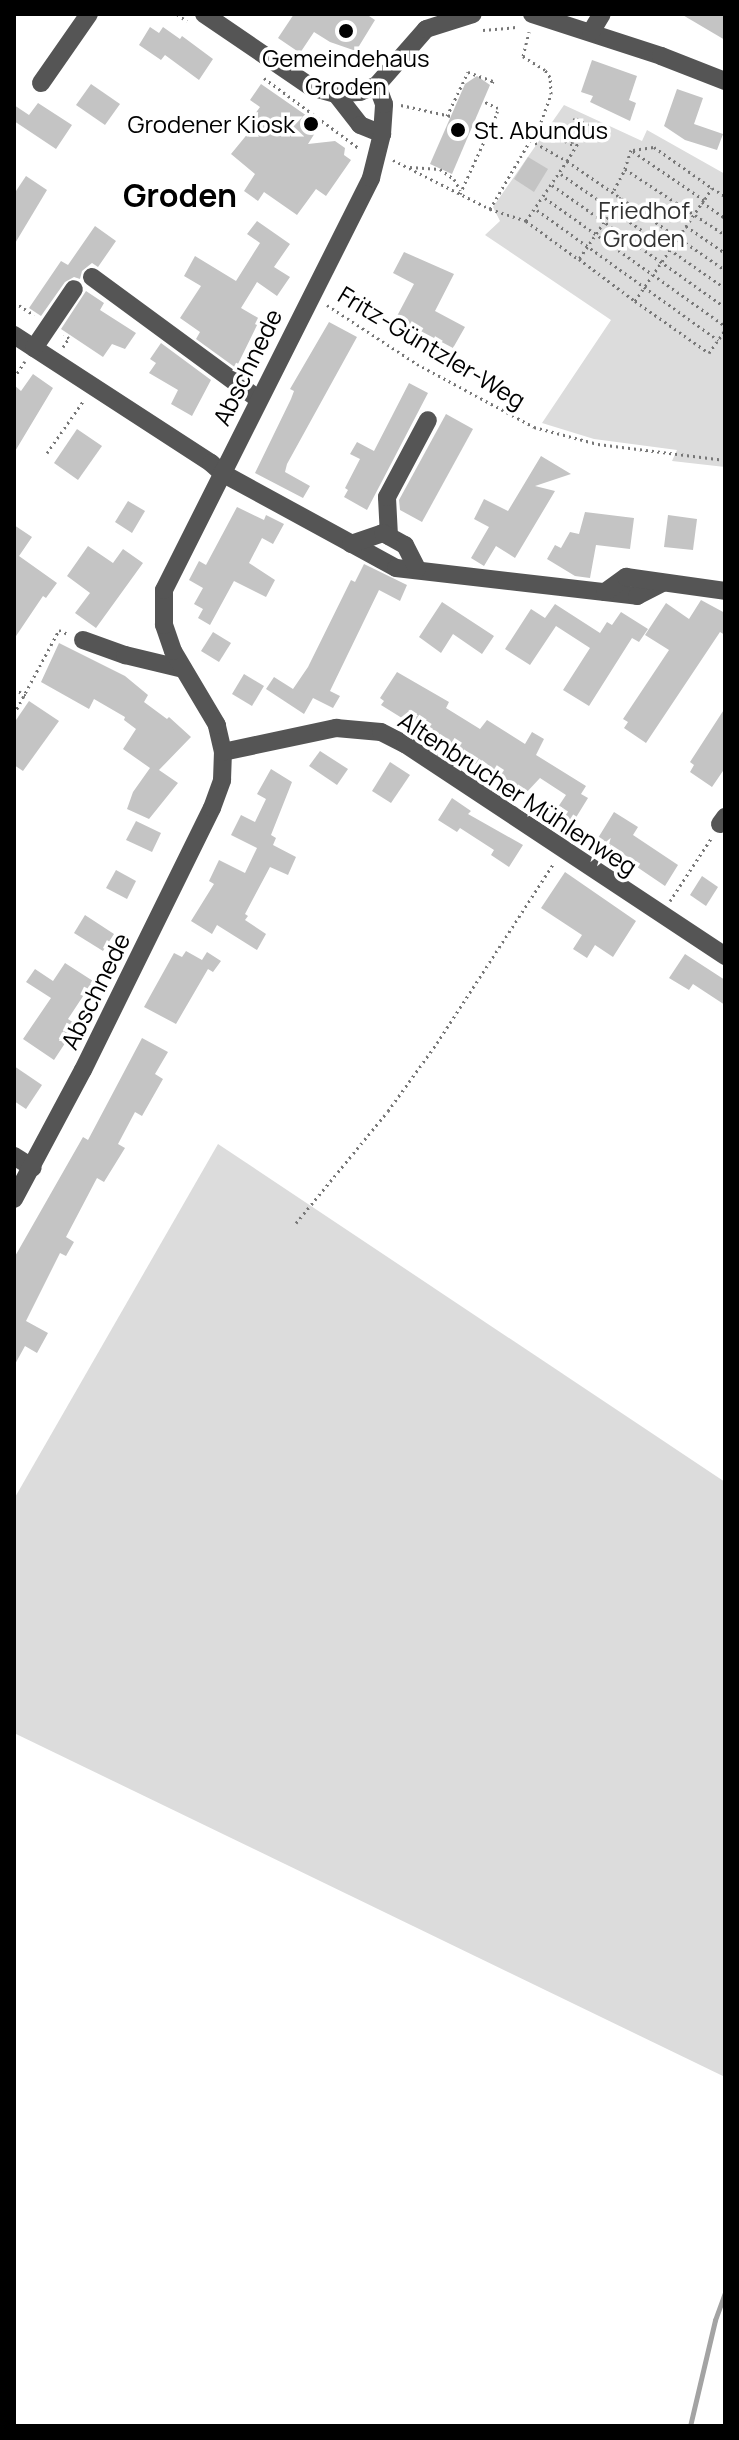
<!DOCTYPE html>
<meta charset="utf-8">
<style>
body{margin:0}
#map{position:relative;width:739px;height:2440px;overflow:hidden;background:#fff;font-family:Manrope,sans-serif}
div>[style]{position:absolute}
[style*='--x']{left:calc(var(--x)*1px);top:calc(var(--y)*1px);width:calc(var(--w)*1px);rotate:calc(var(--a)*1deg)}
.green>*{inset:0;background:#dcdcdc}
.stream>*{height:5px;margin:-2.5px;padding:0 2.5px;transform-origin:2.5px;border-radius:2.5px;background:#a3a3a3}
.building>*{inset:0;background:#c4c4c4}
.path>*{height:3px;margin-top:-1.5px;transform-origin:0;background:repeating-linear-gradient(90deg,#777 0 2px,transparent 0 6px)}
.minor>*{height:18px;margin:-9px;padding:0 9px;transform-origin:9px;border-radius:9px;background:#555}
.dots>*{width:22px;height:22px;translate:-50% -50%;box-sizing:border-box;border:4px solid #fff;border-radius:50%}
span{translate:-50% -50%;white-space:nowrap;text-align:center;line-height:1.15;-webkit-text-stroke:7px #fff;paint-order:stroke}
.poi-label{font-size:24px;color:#000}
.right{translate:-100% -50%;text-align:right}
.left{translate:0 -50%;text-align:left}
.park-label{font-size:24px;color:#333}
.street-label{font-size:24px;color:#000}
.district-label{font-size:32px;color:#000;font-weight:700}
.frame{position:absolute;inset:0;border:16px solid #000;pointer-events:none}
</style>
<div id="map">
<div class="green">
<div style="clip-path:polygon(564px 105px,642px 141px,647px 130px,725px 174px,725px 467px,672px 461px,677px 450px,594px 439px,542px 423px,611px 320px,485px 235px,500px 221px,493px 207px)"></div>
<div style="clip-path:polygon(218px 1144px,725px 1482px,725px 2077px,14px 1733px,14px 1499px)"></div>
</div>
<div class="stream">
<div style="--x:690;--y:2426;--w:109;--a:-76.7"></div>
<div style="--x:715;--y:2320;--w:29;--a:-70"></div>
</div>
<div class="building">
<div style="clip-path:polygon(294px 14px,366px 14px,375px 20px,356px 51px,330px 42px,314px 32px,300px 53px,278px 38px)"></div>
<div style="clip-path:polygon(681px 14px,725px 14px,725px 40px)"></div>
<div style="clip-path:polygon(150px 27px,159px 33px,163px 27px,180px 39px,182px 36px,213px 59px,199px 80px,165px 55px,161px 60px,139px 45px)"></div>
<div style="clip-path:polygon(592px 60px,637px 76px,629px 100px,636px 103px,630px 121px,590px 102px,593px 96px,581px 92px)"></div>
<div style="clip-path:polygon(477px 76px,490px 85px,452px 174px,430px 164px,465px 84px)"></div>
<div style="clip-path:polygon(91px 84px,120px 104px,105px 125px,76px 105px)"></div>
<div style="clip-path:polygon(261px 84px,320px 125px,308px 144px,335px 141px,345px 148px,344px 155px,351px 160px,326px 196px,316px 189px,297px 215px,264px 192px,258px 201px,244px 191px,255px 174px,231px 154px,254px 126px,249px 122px,260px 107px,250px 100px)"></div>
<div style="clip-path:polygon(677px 89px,703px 98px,694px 124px,723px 134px,717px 150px,685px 140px,664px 126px)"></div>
<div style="clip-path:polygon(38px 103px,72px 125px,56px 149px,14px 121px,14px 105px,29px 115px)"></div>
<div style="clip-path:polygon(528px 157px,548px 169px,534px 192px,514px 179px)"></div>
<div style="clip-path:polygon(26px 176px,47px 190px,14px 245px,14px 194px)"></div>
<div style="clip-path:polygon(257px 221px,290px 244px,274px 267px,290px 277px,277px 296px,257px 282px,241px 308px,260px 319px,236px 368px,196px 339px,200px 332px,180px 318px,201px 286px,184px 276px,195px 256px,236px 281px,260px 243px,247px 234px)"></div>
<div style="clip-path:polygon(95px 226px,116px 241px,98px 267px,92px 263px,82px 271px,80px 279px,74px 277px,65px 282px,41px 316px,29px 308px,61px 261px,68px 265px)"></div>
<div style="clip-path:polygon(404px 252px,454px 274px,435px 311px,465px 327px,453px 348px,396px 318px,414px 284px,393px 273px)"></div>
<div style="clip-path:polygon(86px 291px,104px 303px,100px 310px,136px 333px,125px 349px,112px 344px,103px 357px,61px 329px)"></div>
<div style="clip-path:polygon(329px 322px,357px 337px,287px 464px,285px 472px,310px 486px,303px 498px,255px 473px,291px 399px,294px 391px,290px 389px)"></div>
<div style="clip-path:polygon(161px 343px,211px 380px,192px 416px,171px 404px,178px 390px,149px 373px,156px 363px,150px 359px)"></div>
<div style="clip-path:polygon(33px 374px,53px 388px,14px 453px,14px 385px,21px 391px)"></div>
<div style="clip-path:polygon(409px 383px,428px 393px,367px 510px,344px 497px,348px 490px,345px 488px,360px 459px,350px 454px,357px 442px,374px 451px)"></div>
<div style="clip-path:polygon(446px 414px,473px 429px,422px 522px,400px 510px,399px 500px)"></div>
<div style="clip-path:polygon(77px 429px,102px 446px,78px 480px,54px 463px)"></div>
<div style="clip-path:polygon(541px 456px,571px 474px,535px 486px,555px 491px,515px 558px,496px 546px,484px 566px,471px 558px,489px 527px,474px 519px,484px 499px,508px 511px)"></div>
<div style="clip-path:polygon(128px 501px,145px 511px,132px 533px,115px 522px)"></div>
<div style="clip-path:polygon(237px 507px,264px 520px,266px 515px,284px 524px,273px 544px,262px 538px,249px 563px,275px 580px,266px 597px,234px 581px,210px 625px,198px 618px,203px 609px,194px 604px,203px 588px,189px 580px,199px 561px,206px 565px)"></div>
<div style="clip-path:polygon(585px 512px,634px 518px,630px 549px,596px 545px,590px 578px,575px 576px,547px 559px,555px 545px,561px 548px,570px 532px,579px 534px)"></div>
<div style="clip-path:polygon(668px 515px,697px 519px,693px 550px,664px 547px)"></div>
<div style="clip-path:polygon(14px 525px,32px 537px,19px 556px,57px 583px,46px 598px,43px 596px,14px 639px)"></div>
<div style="clip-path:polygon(88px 546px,113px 563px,123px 549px,143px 563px,96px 628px,75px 613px,90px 593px,67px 576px)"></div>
<div style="clip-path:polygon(364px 564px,407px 585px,400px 601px,379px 590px,330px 691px,340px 696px,333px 708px,313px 698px,304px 714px,266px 689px,274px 677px,293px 689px,308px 667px,351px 580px,355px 582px)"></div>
<div style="clip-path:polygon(701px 600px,725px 613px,725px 635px,720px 632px,646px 743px,624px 728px,628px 722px,623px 719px,669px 650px,645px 635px,666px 603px,689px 619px)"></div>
<div style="clip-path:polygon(442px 602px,494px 636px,482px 654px,453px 634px,441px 653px,419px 637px)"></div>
<div style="clip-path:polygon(555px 604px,600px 633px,607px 622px,612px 625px,621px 612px,648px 629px,639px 642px,632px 638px,589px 706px,563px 690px,590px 648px,556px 626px,530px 665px,505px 649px,531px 609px,545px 618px)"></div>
<div style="clip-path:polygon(213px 632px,231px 643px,219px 662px,201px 651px)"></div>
<div style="clip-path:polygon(59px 643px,125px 676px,148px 695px,144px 702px,167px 719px,169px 717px,191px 737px,159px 770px,178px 783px,149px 819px,127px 809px,133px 792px,150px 768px,123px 749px,136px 729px,124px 720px,125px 717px,94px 699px,89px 709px,41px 682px)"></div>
<div style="clip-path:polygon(397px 672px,449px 702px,446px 708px,480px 729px,487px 720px,525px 744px,532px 732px,544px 739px,536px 755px,586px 786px,581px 794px,588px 798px,572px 824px,554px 813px,566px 795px,540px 778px,525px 794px,482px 760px,479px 766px,381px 705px,384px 701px,380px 698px)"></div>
<div style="clip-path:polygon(244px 674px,264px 686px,252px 706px,232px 694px)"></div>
<div style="clip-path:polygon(29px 701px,59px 721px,23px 771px,14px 765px,14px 723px)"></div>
<div style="clip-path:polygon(725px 708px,725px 768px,712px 787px,690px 772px,694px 765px,690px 762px)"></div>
<div style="clip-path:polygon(320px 751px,348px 769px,337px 785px,309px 766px)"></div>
<div style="clip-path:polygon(390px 762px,410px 775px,391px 803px,372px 791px)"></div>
<div style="clip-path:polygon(271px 769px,292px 782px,271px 835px,276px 838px,273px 845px,296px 857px,288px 875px,270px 867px,245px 914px,248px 916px,245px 920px,266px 934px,257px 950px,217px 925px,212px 934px,191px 921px,214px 884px,209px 881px,219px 860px,245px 873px,257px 848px,231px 835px,241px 815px,255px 822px,266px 799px,257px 794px)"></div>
<div style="clip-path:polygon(452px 798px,471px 811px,468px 814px,523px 845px,509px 867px,491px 855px,494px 850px,460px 828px,457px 832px,438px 820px)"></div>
<div style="clip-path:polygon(614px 812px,638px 827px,633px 835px,678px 865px,665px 886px,637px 867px,639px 864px,598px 838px)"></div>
<div style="clip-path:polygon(136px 821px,161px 833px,152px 852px,126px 840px)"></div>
<div style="clip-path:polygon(116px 870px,136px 881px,127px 899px,106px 888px)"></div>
<div style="clip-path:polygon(565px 872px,636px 921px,613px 957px,595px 945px,587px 958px,573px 949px,582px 935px,541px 908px)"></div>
<div style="clip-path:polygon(702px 876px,718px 887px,706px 906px,690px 895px)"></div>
<div style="clip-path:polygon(85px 915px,114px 934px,103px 951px,74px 933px)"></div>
<div style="clip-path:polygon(186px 951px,202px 960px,207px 952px,221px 961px,213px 972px,208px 969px,176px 1024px,144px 1007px,174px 953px,182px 957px)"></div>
<div style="clip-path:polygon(685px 954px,725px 980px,725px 1005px,693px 984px,689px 990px,669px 978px)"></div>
<div style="clip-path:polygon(65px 963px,93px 981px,68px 1019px,77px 1025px,54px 1060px,23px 1039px,51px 998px,26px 982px,35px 969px,53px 981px)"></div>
<div style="clip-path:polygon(142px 1038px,168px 1052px,155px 1074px,163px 1079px,142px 1116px,135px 1112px,118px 1144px,125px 1148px,104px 1182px,97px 1178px,66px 1237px,74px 1242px,66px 1256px,60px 1253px,26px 1321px,48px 1333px,37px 1353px,25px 1346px,14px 1366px,14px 1258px,83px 1137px,88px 1140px)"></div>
<div style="clip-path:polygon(14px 1066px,42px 1085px,26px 1109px,14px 1101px)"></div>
</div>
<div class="path">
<div style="--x:177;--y:14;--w:12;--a:35"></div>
<div style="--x:483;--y:30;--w:36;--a:-5"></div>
<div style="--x:264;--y:78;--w:119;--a:36.5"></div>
<div style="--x:401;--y:105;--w:51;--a:12.4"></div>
<div style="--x:447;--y:116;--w:49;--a:-64.5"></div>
<div style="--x:468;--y:72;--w:27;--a:20"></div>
<div style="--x:493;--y:81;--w:4;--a:117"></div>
<div style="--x:530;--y:140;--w:43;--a:29.6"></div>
<div style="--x:567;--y:161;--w:42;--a:-58.6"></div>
<div style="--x:589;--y:125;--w:16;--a:-153"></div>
<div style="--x:575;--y:118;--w:25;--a:113"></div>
<div style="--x:565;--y:141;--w:11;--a:27"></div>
<div style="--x:572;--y:143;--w:24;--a:-66"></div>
<div style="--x:633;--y:150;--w:21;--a:-8"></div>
<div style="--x:654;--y:147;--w:71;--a:35.3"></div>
<div style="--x:393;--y:160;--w:109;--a:26.8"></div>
<div style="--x:490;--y:209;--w:38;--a:18"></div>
<div style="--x:526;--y:221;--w:73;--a:-55.7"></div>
<div style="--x:567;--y:161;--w:192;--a:34.6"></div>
<div style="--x:410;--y:167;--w:30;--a:4"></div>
<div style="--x:440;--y:169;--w:17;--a:36"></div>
<div style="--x:454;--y:179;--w:13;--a:61"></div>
<div style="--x:561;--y:174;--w:200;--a:34.8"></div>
<div style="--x:552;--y:185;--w:212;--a:35.2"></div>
<div style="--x:614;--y:190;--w:24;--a:-62"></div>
<div style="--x:625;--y:169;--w:120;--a:33.4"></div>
<div style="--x:460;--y:194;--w:89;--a:-65.4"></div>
<div style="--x:497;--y:113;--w:5;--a:-79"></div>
<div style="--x:498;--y:108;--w:17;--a:-155"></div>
<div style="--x:621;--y:197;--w:75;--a:124.1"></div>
<div style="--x:579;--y:259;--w:70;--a:36.9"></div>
<div style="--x:635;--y:301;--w:122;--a:-55.7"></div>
<div style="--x:704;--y:200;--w:88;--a:-145.6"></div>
<div style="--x:631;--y:150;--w:20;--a:108"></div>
<div style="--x:545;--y:198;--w:221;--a:35.4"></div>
<div style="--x:705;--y:199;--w:13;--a:-58"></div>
<div style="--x:712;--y:188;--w:15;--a:32"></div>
<div style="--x:702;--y:202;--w:28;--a:35"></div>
<div style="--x:490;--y:209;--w:101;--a:-59.6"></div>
<div style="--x:541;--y:122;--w:30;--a:-70"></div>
<div style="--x:551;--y:94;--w:17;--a:-93"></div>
<div style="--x:550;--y:77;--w:9;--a:-126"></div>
<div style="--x:545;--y:70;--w:26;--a:-148"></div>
<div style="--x:523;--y:56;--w:25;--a:-76"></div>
<div style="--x:537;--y:210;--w:223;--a:35.7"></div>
<div style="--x:526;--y:221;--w:64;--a:36.2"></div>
<div style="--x:686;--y:226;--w:47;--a:34.7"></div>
<div style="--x:635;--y:301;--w:90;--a:35.1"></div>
<div style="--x:709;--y:353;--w:28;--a:-55"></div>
<div style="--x:14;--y:302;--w:24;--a:33"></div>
<div style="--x:327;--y:305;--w:108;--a:33.2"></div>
<div style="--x:417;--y:364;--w:133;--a:28.3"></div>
<div style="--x:534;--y:427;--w:66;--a:14.9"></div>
<div style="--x:598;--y:444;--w:128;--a:7.2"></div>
<div style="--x:63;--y:347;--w:11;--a:-56"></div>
<div style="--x:69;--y:338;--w:6;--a:-149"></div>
<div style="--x:14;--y:378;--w:20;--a:-57"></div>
<div style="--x:47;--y:453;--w:65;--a:-55.1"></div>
<div style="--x:14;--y:688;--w:14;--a:34"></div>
<div style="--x:14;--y:714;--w:95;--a:-61.8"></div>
<div style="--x:59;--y:630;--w:10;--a:24"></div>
<div style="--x:670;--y:901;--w:77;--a:-56.7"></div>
<div style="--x:296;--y:1223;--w:145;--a:-50.6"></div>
<div style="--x:388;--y:1111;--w:84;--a:-54.2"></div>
<div style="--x:437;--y:1043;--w:215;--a:-57"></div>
</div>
<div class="minor">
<div style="--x:204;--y:14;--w:130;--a:34.3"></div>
<div style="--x:311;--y:87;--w:26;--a:16"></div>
<div style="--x:336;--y:94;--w:24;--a:-5"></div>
<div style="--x:360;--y:92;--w:18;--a:-22"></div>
<div style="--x:377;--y:85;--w:74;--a:-48.8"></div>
<div style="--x:426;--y:29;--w:49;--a:-17.7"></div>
<div style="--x:532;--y:14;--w:136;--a:18"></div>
<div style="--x:661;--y:56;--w:69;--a:21.3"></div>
<div style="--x:591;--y:32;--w:21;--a:-59"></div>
<div style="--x:41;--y:83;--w:84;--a:-55.2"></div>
<div style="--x:336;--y:94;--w:39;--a:52"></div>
<div style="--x:360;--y:125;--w:24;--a:22"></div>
<div style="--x:92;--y:277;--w:206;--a:36.3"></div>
<div style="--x:14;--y:335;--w:235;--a:33"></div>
<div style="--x:211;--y:463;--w:15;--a:42"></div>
<div style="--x:222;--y:473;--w:198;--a:28.6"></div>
<div style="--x:396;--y:568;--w:243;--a:6.6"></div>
<div style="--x:637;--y:596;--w:29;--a:-27"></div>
<div style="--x:34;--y:348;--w:71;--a:-55.9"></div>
<div style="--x:389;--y:536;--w:39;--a:-93"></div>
<div style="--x:387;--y:497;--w:87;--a:-62"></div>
<div style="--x:351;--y:544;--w:34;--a:-19"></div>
<div style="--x:383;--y:533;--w:25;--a:29"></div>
<div style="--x:405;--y:545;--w:27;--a:63"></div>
<div style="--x:605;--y:592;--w:26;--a:-36"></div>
<div style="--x:626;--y:577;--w:100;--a:8"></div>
<div style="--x:83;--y:640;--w:45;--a:19.7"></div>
<div style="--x:125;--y:655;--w:60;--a:13.6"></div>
<div style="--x:223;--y:752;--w:116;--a:-12"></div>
<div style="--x:336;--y:728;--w:45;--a:5.1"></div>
<div style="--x:381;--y:732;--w:27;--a:27"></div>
<div style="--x:405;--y:744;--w:384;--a:33.5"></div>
<div style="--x:720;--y:824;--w:9;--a:-54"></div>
<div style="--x:14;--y:1156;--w:22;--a:32"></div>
<div style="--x:14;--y:1199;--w:146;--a:-61.9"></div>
<div style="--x:83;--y:1070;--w:292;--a:-63.8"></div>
<div style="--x:212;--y:808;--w:30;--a:-70"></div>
<div style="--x:222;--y:780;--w:28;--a:-88"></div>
<div style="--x:223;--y:752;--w:28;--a:-103"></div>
<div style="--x:217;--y:725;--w:86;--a:-120.7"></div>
<div style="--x:173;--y:651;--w:28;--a:-109"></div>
<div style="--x:164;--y:625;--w:35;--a:-90"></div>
<div style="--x:164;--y:590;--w:461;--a:-63.3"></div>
<div style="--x:371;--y:178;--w:45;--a:-76"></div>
<div style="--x:382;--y:134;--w:30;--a:-86"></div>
<div style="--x:384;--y:104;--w:20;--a:-110"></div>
</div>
<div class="dots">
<div style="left:346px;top:31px;background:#000"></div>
<div style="left:311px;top:124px;background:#000"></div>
<div style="left:458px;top:130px;background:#000"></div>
</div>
<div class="poi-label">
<span style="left:346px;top:72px">Gemeindehaus<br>Groden</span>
<span class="right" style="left:295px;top:124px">Grodener Kiosk</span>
<span class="left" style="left:474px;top:130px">St. Abundus</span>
</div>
<div class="park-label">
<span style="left:644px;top:224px">Friedhof<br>Groden</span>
</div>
<div class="street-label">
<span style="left:432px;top:347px;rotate:31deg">Fritz-Güntzler-Weg</span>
<span style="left:247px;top:367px;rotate:-64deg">Abschnede</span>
<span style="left:518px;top:793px;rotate:33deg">Altenbrucher Mühlenweg</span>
<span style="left:95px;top:991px;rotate:-64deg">Abschnede</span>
</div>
<div class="district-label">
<span style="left:180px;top:195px">Groden</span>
</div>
<div class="frame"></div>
</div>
